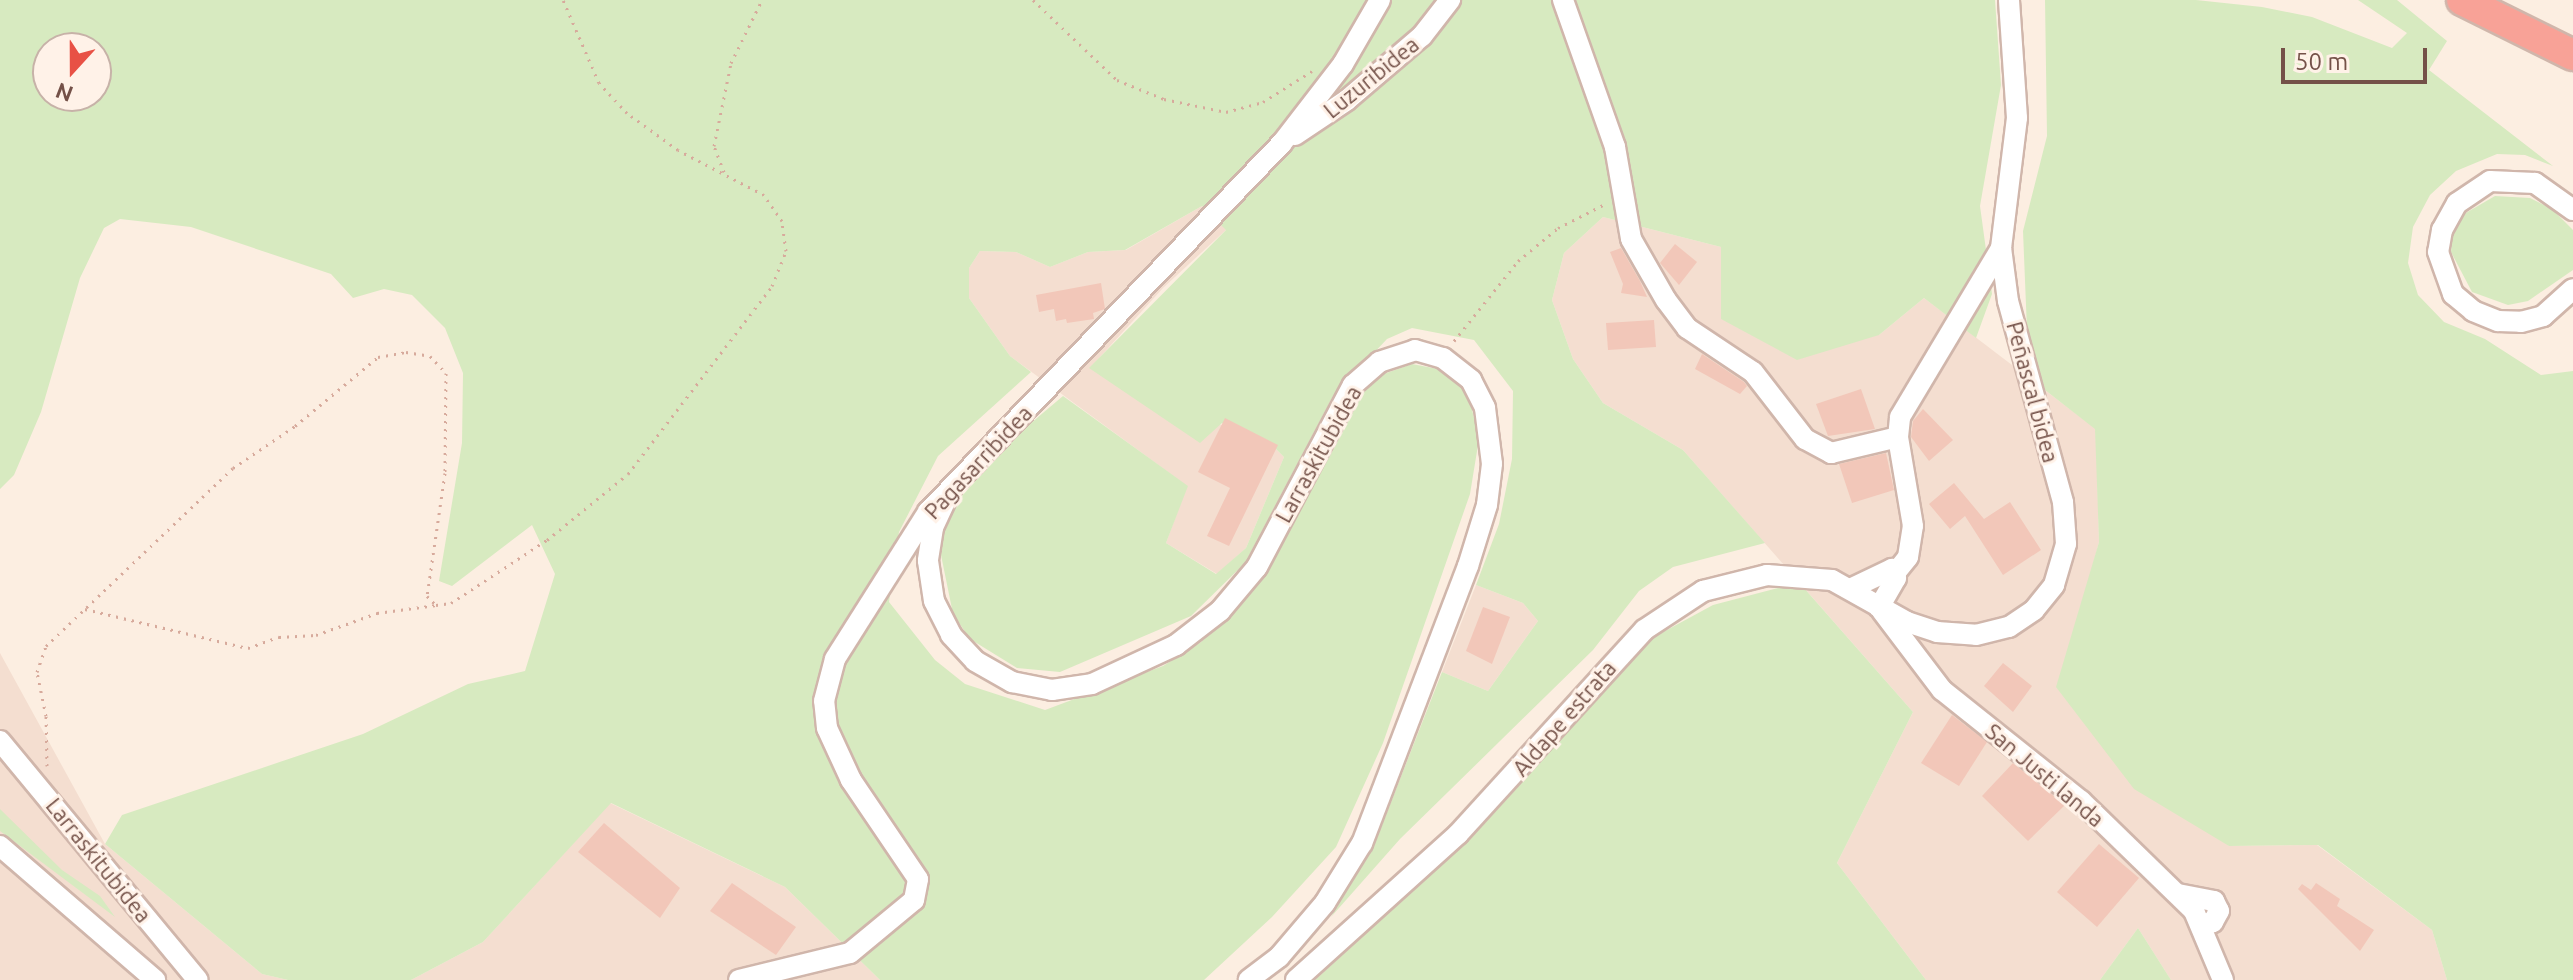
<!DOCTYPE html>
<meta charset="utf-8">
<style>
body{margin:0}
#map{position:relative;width:2573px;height:980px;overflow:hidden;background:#fceee1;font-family:Ubuntu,sans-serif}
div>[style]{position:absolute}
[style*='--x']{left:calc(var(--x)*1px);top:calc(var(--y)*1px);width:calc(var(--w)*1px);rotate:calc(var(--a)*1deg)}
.residential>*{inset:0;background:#f4ded0}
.green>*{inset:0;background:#d7eac0}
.building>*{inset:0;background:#f2c7b9}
.path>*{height:3px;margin-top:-1.5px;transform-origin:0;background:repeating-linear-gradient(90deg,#d7aa9c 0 2px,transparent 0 8px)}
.roads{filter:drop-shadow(2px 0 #d0b6ab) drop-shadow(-2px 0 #d0b6ab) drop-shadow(0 2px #d0b6ab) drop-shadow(0 -2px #d0b6ab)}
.minor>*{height:20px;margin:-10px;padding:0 10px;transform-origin:10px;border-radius:10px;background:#fff}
.highway>*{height:30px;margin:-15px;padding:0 15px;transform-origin:15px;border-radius:15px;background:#f8a297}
span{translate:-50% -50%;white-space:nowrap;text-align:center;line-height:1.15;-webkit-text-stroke:6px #fff2e8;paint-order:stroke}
.street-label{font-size:22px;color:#745148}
.north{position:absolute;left:32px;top:32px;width:80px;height:80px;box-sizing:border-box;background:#fff2e8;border:2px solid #c7b2a8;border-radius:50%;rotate:201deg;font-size:22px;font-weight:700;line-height:32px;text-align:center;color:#745148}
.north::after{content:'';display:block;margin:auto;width:28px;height:36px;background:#e85145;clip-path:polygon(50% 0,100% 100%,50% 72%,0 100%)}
.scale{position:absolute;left:2281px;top:48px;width:146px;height:36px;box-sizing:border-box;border:4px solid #745148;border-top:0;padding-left:10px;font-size:24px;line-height:28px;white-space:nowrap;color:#745148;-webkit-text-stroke:6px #fff2e8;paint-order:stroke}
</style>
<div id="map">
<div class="residential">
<div style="clip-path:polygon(1202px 206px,1227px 229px,1163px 288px,1090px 368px,1140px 398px,1267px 440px,1284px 457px,1246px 548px,1217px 574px,1166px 543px,1187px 486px,1010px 356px,969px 298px,969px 268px,980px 251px,1016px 252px,1050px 267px,1088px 252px,1126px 250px)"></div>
<div style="clip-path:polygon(1603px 217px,1721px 247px,1721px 319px,1879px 335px,1924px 298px,2096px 429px,2099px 542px,2080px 613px,2229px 846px,2317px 845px,2432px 930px,2447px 980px,2171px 980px,2138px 928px,2100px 980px,1926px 980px,1837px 863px,1913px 712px,1683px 450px,1603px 403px,1573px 359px,1552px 300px,1564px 253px)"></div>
<div style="clip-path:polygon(1476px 585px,1523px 603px,1538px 621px,1488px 691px,1442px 672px)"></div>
<div style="clip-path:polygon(0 653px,105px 844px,262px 974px,288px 980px,0 980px)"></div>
<div style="clip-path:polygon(610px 803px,785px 887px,880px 980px,411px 980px,483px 942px)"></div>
</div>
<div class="green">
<div style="clip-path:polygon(evenodd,0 0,1995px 0,2001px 85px,1980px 206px,1992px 294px,1976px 338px,1924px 298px,1879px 335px,1797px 360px,1721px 319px,1721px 247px,1603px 217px,1564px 253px,1552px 300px,1573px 359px,1603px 403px,1683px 450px,1765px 543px,1673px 567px,1639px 591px,1593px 650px,1400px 839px,1331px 917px,1373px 848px,1442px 672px,1488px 691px,1538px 621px,1523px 603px,1476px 585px,1499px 524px,1512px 459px,1513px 391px,1474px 340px,1412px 328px,1387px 339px,1333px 396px,1245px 563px,1191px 616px,1060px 672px,1017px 668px,970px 639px,953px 614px,940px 550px,947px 521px,965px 486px,991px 457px,1063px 396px,1188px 486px,1166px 543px,1216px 574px,1246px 548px,1284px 457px,1267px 440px,1222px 423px,1200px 443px,1089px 368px,1226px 230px,1202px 206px,1125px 250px,1088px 252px,1050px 267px,1016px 252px,980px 251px,969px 268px,969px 298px,1010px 356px,1031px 372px,938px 456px,899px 532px,889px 602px,935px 660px,965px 684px,1045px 710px,1163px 666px,1201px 642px,1244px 599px,1345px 411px,1375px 377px,1412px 364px,1454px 372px,1470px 401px,1479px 439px,1470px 494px,1383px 743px,1336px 847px,1272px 917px,1204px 980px,880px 980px,785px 887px,611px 803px,483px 942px,411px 980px,288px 980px,262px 974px,105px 844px,122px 815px,363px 734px,468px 684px,525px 671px,555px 574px,532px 525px,452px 586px,439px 581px,462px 443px,463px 373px,445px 328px,412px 295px,384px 289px,353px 298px,331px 274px,191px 227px,120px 219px,104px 228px,80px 278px,41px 412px,14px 475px,0 489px,0 0,48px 48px,96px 48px,96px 96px,48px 96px,48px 48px)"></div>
<div style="clip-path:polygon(2045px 0,2196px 0,2262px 7px,2312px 17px,2392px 48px,2407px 33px,2358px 0,2397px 0,2447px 41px,2429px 70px,2553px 166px,2525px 155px,2497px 154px,2456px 171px,2430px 195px,2413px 227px,2408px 263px,2418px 295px,2444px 322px,2485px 339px,2541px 375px,2573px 371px,2573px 980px,2447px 980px,2432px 930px,2318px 845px,2229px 846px,2134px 789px,2056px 687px,2099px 542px,2095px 429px,2045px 390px,2027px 330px,2023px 231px,2047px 136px)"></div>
<div style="clip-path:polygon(2495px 196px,2530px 198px,2552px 209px,2573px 230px,2573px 270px,2528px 301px,2508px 305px,2472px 292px,2451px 252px,2452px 233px,2464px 214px)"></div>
<div style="clip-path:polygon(1778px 588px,1804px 588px,1913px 712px,1837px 863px,1926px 980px,1315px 980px,1473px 836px,1654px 637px,1713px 605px)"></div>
<div style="clip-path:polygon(0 809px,62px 870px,100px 896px,115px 917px,0 831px)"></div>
<div style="clip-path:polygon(2138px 928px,2171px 980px,2100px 980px)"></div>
</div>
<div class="building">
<div style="clip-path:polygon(1675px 244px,1697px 262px,1679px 285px,1660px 263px)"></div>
<div style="clip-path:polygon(1621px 248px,1640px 281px,1647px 297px,1621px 293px,1623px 284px,1610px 252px)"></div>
<div style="clip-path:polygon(1101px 283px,1105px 309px,1093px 313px,1094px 319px,1067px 323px,1066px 319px,1056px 321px,1054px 309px,1039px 312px,1036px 295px)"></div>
<div style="clip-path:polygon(1654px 320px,1656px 347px,1608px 350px,1606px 323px)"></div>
<div style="clip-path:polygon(1702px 354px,1744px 382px,1747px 386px,1740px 394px,1695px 369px)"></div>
<div style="clip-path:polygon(1861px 389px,1875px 429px,1828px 436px,1816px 404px)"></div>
<div style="clip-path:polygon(1923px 409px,1953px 440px,1929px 461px,1911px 437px,1913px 421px)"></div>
<div style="clip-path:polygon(1225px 418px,1278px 445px,1229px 546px,1207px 536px,1230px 488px,1198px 472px)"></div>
<div style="clip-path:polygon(1886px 453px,1894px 490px,1852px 503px,1839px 464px)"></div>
<div style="clip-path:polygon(1954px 483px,1984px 519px,2010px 502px,2041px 550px,2003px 575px,1965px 516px,1950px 529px,1929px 504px)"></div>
<div style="clip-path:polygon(1483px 607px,1510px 617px,1492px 664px,1466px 651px)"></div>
<div style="clip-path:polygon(2003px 663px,2032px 686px,2013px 712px,1984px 686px)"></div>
<div style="clip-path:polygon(1952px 715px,1987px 742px,1959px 786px,1921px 763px)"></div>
<div style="clip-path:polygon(2013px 763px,2065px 805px,2028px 841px,1982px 796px)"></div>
<div style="clip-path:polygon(604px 823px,680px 888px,660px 918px,578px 852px)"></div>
<div style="clip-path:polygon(2099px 844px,2139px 878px,2097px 927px,2057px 892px)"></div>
<div style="clip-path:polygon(732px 883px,796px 927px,776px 955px,710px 911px)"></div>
<div style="clip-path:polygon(2316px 883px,2340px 899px,2337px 906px,2374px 930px,2360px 951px,2298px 889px,2302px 884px,2311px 890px)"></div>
</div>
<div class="path">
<div style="--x:1033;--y:0;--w:116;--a:43.6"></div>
<div style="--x:1117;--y:80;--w:51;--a:22"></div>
<div style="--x:1164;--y:99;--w:63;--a:11.8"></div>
<div style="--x:1226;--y:112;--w:38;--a:-15"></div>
<div style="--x:1263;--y:102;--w:58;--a:-32.3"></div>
<div style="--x:724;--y:172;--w:28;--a:-111"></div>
<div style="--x:714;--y:146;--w:85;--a:-78.4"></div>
<div style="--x:731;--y:63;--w:70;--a:-63.8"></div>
<div style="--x:1454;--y:341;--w:102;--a:-51.3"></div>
<div style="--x:1518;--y:261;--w:52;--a:-39.5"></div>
<div style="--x:1558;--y:228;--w:53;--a:-27.1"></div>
<div style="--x:85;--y:609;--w:168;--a:13.5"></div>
<div style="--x:248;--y:648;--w:33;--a:-20"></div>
<div style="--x:279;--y:637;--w:37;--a:-3"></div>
<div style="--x:316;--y:635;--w:65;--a:-19.8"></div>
<div style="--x:377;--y:613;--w:60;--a:-7.7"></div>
<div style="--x:47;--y:766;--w:50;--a:-91.1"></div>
<div style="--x:46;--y:716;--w:45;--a:-101.6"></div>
<div style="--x:37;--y:672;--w:28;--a:-71"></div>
<div style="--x:46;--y:646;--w:258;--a:-43.6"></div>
<div style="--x:233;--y:468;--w:75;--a:-34.1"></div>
<div style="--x:295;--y:426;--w:108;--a:-39.7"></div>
<div style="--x:378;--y:357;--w:28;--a:-10"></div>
<div style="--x:406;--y:352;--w:24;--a:9"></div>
<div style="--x:430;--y:356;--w:23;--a:47"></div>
<div style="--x:446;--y:373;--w:100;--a:90.6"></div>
<div style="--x:445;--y:473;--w:124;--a:98.3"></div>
<div style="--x:427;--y:596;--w:13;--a:45"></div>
<div style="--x:436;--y:605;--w:15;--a:-8"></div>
<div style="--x:451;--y:603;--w:115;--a:-33.3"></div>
<div style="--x:547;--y:540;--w:104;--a:-39.2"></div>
<div style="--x:628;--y:474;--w:237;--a:-52.5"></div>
<div style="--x:772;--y:286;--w:38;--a:-68"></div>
<div style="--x:786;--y:251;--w:30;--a:-98"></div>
<div style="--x:782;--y:221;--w:32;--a:-125"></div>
<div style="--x:764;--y:195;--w:97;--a:-152.4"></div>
<div style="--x:678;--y:150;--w:63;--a:-144"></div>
<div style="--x:627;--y:113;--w:41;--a:-133"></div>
<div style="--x:599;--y:83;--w:90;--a:-113.4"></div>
</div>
<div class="roads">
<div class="minor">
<div style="--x:1563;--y:0;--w:156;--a:70.5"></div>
<div style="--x:1615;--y:147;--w:93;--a:80.1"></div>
<div style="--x:1631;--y:239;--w:70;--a:60.2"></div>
<div style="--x:1666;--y:300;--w:35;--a:53"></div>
<div style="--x:1687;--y:328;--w:79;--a:33.7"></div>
<div style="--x:1753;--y:372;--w:85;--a:52.2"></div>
<div style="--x:1805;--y:439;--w:30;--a:28"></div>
<div style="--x:1831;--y:453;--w:69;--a:-13.4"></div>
<div style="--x:1295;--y:135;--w:63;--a:-33.9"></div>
<div style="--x:1347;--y:100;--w:99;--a:-40.5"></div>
<div style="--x:1422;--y:36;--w:46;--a:-52.1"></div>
<div style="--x:2573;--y:210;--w:47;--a:-144.6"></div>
<div style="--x:2535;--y:183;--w:45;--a:-177.5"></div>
<div style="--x:2490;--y:181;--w:40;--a:146"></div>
<div style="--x:2457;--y:203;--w:31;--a:119"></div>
<div style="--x:2442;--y:230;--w:22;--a:100"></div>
<div style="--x:2438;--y:252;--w:45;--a:70.3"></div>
<div style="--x:2453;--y:294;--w:26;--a:40"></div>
<div style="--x:2473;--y:311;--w:27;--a:22"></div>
<div style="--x:2498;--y:321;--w:23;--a:2"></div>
<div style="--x:2521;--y:322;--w:23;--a:-15"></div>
<div style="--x:2543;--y:316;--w:40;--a:-42"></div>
<div style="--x:949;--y:493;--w:38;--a:115"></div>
<div style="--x:933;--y:528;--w:33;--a:99"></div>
<div style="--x:928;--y:561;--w:40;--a:81.5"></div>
<div style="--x:934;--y:601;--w:38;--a:63"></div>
<div style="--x:951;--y:635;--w:35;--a:47"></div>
<div style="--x:975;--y:661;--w:43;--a:29.6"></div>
<div style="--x:1012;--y:682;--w:41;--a:11.3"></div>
<div style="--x:1052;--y:690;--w:40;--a:-8.5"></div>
<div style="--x:1092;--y:684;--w:93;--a:-24.9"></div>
<div style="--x:1176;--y:645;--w:56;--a:-37.7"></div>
<div style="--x:1220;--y:611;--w:57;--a:-49.9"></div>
<div style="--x:1257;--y:567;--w:206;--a:-62.2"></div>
<div style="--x:1353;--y:385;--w:35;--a:-41"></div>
<div style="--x:1379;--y:362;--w:38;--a:-18"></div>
<div style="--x:1415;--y:350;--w:29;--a:16"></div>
<div style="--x:1443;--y:358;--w:36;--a:38"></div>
<div style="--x:1471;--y:380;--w:31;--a:63"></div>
<div style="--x:1485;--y:408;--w:56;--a:82.9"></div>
<div style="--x:1492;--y:464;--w:41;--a:97"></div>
<div style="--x:1487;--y:505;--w:64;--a:107.3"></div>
<div style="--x:1468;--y:566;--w:297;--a:110.9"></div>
<div style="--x:1362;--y:843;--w:70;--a:121.7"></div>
<div style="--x:1325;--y:903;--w:71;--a:130.4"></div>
<div style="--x:1279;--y:957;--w:38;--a:143"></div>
<div style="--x:1896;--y:572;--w:19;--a:-51"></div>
<div style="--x:1908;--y:557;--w:31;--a:-81"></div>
<div style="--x:1913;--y:526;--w:90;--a:-99.6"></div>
<div style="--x:1898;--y:437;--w:20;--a:-84"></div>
<div style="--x:1900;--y:417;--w:197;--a:-59.1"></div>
<div style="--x:1850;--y:589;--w:47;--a:-25.5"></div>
<div style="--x:1892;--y:569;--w:10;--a:66"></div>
<div style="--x:1896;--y:578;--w:34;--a:120"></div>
<div style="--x:1882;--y:611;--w:99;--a:52.8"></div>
<div style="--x:1942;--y:690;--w:178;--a:38.6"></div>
<div style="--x:2081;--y:801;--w:158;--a:44.2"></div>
<div style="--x:2194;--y:911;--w:75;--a:67.2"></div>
<div style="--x:0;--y:741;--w:310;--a:50.4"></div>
<div style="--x:0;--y:846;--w:205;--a:40.8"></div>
<div style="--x:2178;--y:894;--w:37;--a:11"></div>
<div style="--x:2214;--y:901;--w:11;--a:63"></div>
<div style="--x:2219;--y:911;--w:13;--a:119"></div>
<div style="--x:2213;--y:922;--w:13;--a:167"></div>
<div style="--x:739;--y:980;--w:114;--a:-13.7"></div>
<div style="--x:850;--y:953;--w:83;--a:-39.6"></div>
<div style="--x:914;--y:900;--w:21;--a:-79"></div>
<div style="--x:918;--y:879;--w:120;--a:-124.1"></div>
<div style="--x:851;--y:780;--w:57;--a:-114.8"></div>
<div style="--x:827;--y:728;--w:27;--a:-96"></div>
<div style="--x:824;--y:701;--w:43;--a:-75.3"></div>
<div style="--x:835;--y:659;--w:174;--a:-57.7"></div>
<div style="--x:928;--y:512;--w:511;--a:-46.19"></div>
<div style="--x:1282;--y:143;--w:100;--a:-52.3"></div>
<div style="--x:1343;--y:64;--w:74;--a:-60"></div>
<div style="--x:1296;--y:980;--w:218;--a:-42"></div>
<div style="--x:1458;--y:834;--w:276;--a:-47.6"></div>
<div style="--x:1644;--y:630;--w:71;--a:-33.5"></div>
<div style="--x:1703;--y:591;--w:66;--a:-14"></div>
<div style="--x:1767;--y:575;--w:65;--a:4.4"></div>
<div style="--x:1832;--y:580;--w:86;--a:29.2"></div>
<div style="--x:1907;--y:622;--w:32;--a:18"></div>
<div style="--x:1937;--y:632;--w:39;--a:4"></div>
<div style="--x:1976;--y:635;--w:34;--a:-14"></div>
<div style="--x:2009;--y:627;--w:30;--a:-34"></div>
<div style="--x:2034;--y:610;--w:32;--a:-51"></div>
<div style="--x:2054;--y:585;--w:43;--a:-73.7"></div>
<div style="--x:2066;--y:544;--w:42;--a:-94.1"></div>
<div style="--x:2063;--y:502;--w:208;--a:-105.3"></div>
<div style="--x:2008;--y:301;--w:53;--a:-97.5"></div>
<div style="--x:2001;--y:248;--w:131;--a:-83"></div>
<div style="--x:2017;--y:118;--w:118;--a:-93.9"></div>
</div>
<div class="highway">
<div style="--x:2462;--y:0;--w:124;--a:26.4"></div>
</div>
</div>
<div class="street-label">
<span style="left:1371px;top:77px;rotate:-39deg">Luzuribidea</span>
<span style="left:2033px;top:392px;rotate:75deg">Peñascal bidea</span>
<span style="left:1318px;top:454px;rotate:-61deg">Larraskitubidea</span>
<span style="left:978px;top:462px;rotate:-47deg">Pagasarribidea</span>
<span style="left:1564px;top:718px;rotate:-49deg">Aldape estrata</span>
<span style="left:2045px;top:775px;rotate:40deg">San Justi landa</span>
<span style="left:99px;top:860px;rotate:51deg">Larraskitubidea</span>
</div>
<div class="north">N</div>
<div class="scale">50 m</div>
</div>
